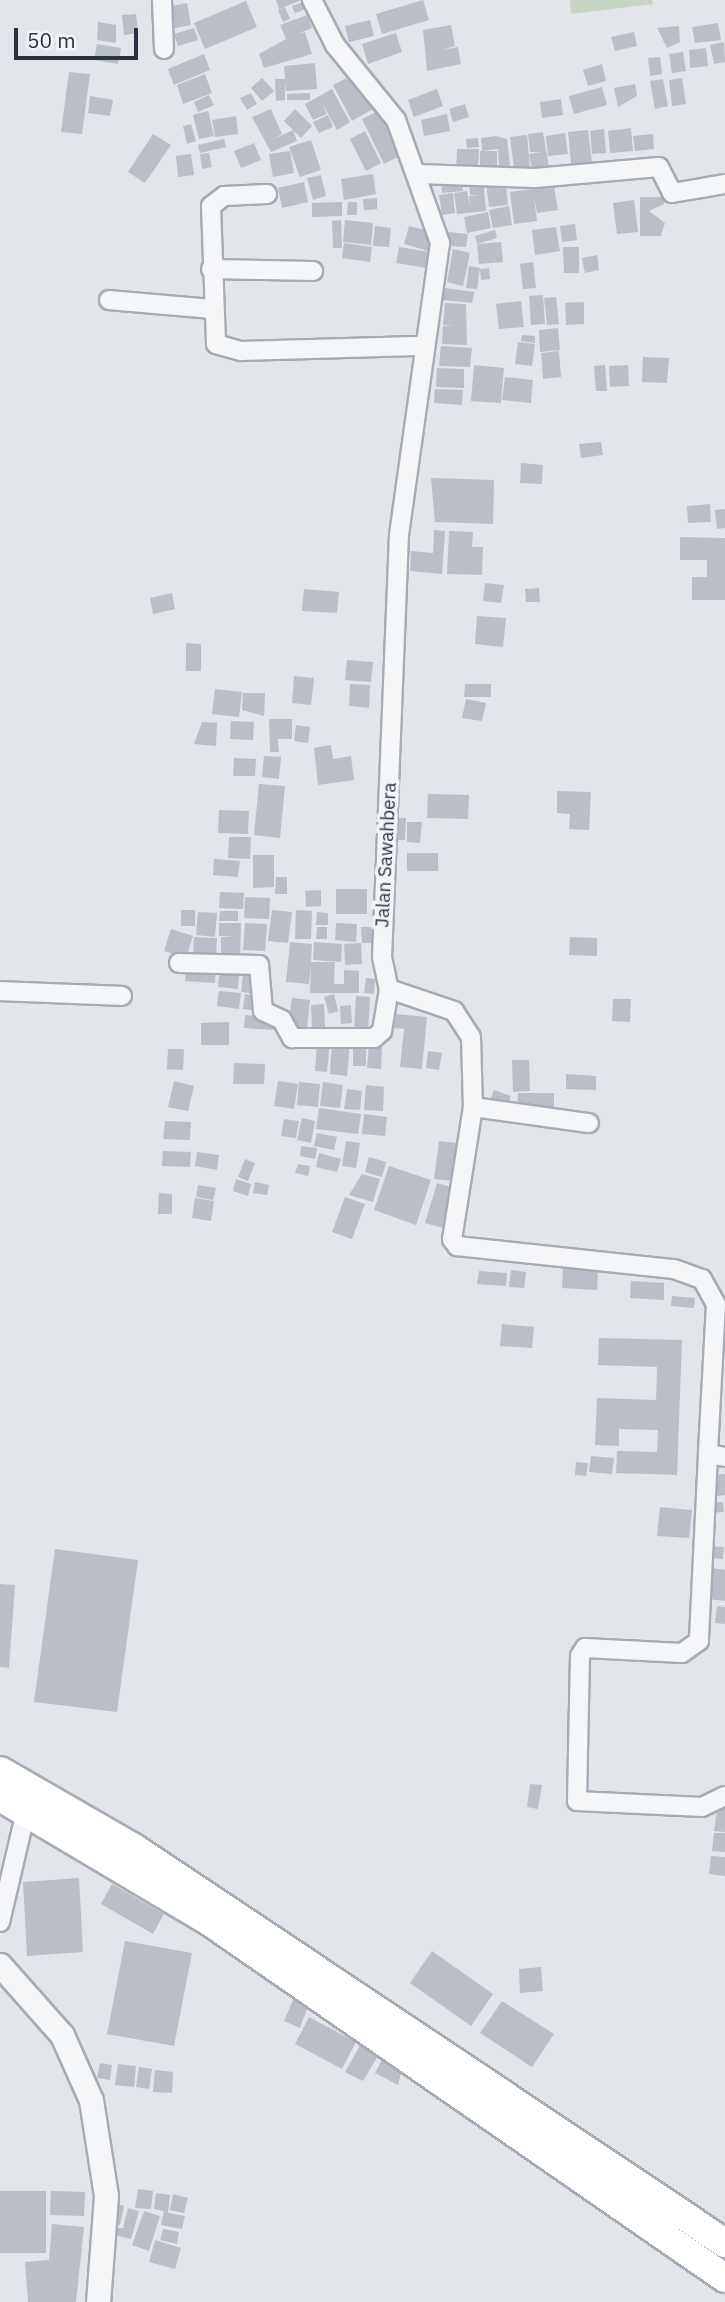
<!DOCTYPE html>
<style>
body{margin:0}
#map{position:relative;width:725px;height:2302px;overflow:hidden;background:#e2e5ea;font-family:"IBM Plex Sans",sans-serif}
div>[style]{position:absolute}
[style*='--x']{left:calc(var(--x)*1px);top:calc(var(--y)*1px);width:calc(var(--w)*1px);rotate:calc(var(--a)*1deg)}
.green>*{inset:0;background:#c8d4c4}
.building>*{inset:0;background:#babec7}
.roads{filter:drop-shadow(2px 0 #a7acb4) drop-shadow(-2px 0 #a7acb4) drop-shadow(0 2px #a7acb4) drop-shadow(0 -2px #a7acb4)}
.minor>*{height:18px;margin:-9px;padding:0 9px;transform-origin:9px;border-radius:9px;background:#f5f6f8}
.tertiary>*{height:23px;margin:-11.5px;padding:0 11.5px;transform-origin:11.5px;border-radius:11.5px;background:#f5f6f8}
.primary>*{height:28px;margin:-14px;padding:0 14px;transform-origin:14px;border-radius:14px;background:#fff}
span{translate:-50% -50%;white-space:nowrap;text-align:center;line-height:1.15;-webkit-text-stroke:7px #f2f4f7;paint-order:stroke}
.street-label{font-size:19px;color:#2b3341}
.scale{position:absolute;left:14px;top:28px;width:124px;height:32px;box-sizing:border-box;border:4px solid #2b3341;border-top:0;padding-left:9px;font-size:21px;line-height:24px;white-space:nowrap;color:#2b3341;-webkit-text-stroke:5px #f2f4f7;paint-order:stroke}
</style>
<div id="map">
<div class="green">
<div style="clip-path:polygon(570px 0,652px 0,653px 4px,571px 14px)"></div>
</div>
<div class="building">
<div style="clip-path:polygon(276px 0,302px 0,279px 9px)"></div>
<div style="clip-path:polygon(423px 0,429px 20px,382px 34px,376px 14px)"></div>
<div style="clip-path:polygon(246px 1px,257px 27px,205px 49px,194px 23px)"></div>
<div style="clip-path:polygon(303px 2px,306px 9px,295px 13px,292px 6px)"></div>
<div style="clip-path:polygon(187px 3px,191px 25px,171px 29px,166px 7px)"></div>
<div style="clip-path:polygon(285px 7px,290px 19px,283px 22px,278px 10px)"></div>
<div style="clip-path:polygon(136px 14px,138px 33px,124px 35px,122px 15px)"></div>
<div style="clip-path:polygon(307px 15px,312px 28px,297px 34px,305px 32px,312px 54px,264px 68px,259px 54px,286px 39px,280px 25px)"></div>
<div style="clip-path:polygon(370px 20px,374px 36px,349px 42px,345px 26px)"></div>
<div style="clip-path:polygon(98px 22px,116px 25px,116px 43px,97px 40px)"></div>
<div style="clip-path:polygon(718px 23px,721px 40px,695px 43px,692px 27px)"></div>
<div style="clip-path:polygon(451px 25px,455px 46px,442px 50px,458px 47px,461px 64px,427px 71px,423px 30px)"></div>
<div style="clip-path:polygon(679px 26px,680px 42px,667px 48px,657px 28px)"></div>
<div style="clip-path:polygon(194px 28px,198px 40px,178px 46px,174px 34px)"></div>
<div style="clip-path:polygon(634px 32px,637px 46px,615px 51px,611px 37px)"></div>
<div style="clip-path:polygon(396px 33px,402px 52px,368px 64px,362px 44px)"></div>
<div style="clip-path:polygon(724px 42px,725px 62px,714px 64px,710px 45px)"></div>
<div style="clip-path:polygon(97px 44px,121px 48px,118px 64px,94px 60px)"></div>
<div style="clip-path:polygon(706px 48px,708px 66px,690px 68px,689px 50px)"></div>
<div style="clip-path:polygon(683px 52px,686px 71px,672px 73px,669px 54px)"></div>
<div style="clip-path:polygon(204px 54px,210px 70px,174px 85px,168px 69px)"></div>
<div style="clip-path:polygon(660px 57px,662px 74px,650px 76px,648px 58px)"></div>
<div style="clip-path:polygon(315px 63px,317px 89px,286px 91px,285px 83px,285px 100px,276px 101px,275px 79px,285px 79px,284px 66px)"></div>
<div style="clip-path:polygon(602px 64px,606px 81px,588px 86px,583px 70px)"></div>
<div style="clip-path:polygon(69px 72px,90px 74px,82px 134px,61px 132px)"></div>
<div style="clip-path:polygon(205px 74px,212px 93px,183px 104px,177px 85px)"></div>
<div style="clip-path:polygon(354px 74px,373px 109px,352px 121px,333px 85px)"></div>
<div style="clip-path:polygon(262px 78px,274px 91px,262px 101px,251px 88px)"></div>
<div style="clip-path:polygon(682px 78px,686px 104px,672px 106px,669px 80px)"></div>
<div style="clip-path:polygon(663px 79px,668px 106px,655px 109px,650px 81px)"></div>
<div style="clip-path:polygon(635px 84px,637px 96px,618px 107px,614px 88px)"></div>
<div style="clip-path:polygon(602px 87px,607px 105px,574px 114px,569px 96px)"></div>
<div style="clip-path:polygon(332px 89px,350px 122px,337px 130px,321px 101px,327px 114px,313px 120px,305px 104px)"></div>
<div style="clip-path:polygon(437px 89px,443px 106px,414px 117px,408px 100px)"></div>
<div style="clip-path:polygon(251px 93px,257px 104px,247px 110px,240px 98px)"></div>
<div style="clip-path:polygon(310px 93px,310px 100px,287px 100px,287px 94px)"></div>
<div style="clip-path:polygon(209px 95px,214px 105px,198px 112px,194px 102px)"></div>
<div style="clip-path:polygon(90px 96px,113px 100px,110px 116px,88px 113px)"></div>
<div style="clip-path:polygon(561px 99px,563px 115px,542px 118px,540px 102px)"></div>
<div style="clip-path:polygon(465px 104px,469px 117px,453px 122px,449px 109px)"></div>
<div style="clip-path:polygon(271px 109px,282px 134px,271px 140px,293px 130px,297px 141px,271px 152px,252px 117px)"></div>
<div style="clip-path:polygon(295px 109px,312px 126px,301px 138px,284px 121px)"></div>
<div style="clip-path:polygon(382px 109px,404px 154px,384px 164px,362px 119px)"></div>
<div style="clip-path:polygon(208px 111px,214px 136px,199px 139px,193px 115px)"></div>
<div style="clip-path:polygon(447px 114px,450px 131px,424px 136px,421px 120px)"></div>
<div style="clip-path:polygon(328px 115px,333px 127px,319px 133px,313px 122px)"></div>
<div style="clip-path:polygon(236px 116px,238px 134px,215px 137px,212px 120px)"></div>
<div style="clip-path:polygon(191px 124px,196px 141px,187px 144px,183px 126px)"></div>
<div style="clip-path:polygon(631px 128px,633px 151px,610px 153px,608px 131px)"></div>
<div style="clip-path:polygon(604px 129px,606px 153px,592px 154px,590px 131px)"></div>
<div style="clip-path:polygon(588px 130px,593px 170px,572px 172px,568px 132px)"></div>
<div style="clip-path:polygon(365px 131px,381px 163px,366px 171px,350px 139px)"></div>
<div style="clip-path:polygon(543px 132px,550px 173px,533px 176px,529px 154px,541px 152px,530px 152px,528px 134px)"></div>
<div style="clip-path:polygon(565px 133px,568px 154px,548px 156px,546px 136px)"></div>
<div style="clip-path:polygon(153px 134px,171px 145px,145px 183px,128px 172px)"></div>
<div style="clip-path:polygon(653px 134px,654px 149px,635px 151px,633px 136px)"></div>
<div style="clip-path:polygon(527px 135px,530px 168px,514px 169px,510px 137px)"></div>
<div style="clip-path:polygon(496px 136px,507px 139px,510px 167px,499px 168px,498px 149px,482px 151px,481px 138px)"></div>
<div style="clip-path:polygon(478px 138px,479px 147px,467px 148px,466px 139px)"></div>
<div style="clip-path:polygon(224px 139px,226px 147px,200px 153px,198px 145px)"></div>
<div style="clip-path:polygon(311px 140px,321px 170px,300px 177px,289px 147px)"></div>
<div style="clip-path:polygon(254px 143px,261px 160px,241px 168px,234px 151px)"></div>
<div style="clip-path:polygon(457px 149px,479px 149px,478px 173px,456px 173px)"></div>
<div style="clip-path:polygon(290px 151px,294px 173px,273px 177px,269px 154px)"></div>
<div style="clip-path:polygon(480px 151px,497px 151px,497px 168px,480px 168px)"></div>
<div style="clip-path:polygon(209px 153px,212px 167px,202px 169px,200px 154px)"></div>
<div style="clip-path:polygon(191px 154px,194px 175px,178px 177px,176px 156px)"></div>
<div style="clip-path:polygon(373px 174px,376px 194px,344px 200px,341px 179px)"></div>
<div style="clip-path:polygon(321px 175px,326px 196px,313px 200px,307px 178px)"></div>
<div style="clip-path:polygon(505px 178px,508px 205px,489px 207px,486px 181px)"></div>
<div style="clip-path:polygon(483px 179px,486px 211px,457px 214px,454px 193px,467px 191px,470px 206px,469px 196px,481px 195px,470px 195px,469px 181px)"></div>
<div style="clip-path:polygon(462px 180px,463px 191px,442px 193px,441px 182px)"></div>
<div style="clip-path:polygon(304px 182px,308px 202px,282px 208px,278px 188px)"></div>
<div style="clip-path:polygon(554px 186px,558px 210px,537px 213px,534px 197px,537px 221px,514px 224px,510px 192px)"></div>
<div style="clip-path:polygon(453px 193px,455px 213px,442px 215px,439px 195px)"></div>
<div style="clip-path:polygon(640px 197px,664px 197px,664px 204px,649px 211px,665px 223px,661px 236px,640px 236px)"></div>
<div style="clip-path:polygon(377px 198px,377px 209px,364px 210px,363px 199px)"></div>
<div style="clip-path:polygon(634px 200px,638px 232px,617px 234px,613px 203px)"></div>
<div style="clip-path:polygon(342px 202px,342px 216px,312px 217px,312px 203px)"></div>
<div style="clip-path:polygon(348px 202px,357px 202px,357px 215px,347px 215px)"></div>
<div style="clip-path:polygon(509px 206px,512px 225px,493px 228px,489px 210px)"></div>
<div style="clip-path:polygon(488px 212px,491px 228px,467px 233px,464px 217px)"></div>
<div style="clip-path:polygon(341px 220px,342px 248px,333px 248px,332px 221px)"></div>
<div style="clip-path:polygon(345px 220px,373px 223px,371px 245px,343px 242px)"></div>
<div style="clip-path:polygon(575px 224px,577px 240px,562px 242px,560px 226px)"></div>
<div style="clip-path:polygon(375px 226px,391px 228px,389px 247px,373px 246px)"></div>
<div style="clip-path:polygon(409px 226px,433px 232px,428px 251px,404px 244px)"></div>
<div style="clip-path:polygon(556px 227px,560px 251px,535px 255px,532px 230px)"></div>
<div style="clip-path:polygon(495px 230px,497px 238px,477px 244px,475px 236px)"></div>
<div style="clip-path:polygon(449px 232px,468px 234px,466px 247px,448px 246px)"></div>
<div style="clip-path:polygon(501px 242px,503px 262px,479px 264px,477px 244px)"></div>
<div style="clip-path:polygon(344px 243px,372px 247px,370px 262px,342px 258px)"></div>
<div style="clip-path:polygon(399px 247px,430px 252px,427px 268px,396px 263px)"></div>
<div style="clip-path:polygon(563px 247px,579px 247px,579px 273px,564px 273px)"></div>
<div style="clip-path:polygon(453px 249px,470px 253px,463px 286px,447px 282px)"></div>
<div style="clip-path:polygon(597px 255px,599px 270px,585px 273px,582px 258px)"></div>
<div style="clip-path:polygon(533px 262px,536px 288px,523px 289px,520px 264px)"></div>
<div style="clip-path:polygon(469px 266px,480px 268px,477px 289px,466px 288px)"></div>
<div style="clip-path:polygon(489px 268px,490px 279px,481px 280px,480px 269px)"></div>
<div style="clip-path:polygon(445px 288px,474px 292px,472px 303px,443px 300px)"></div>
<div style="clip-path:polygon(543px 295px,545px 324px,531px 325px,529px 296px)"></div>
<div style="clip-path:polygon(556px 297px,559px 324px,547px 325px,544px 298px)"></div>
<div style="clip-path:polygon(521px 301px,524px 327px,499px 329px,496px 304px)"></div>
<div style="clip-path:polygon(584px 302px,584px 324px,566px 325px,565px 303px)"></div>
<div style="clip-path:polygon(445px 303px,466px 304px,467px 345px,442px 344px,443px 326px,453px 326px,443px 325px)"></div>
<div style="clip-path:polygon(558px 328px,560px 350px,540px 352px,539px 330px)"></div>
<div style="clip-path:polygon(522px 335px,535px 336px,535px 343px,521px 341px)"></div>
<div style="clip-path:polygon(518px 342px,535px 344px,532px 366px,515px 364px)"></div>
<div style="clip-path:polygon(441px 346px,472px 348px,470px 367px,439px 366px)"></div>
<div style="clip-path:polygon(559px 351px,561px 377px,543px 379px,541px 353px)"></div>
<div style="clip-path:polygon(643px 357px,669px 358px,667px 383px,642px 382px)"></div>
<div style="clip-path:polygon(474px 365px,504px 368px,501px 403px,471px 401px)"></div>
<div style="clip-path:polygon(605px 365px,607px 391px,596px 391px,594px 366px)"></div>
<div style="clip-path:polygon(628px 365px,629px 386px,610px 387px,609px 366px)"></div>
<div style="clip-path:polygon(437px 368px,464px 369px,464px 388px,436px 387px)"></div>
<div style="clip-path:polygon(505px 377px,533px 380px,531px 403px,502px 400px)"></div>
<div style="clip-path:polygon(435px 389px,463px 390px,462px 405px,434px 403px)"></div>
<div style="clip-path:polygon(601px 442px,603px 455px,581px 458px,579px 444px)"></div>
<div style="clip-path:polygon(521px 463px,543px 465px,542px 484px,520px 483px)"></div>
<div style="clip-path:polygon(431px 478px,494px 480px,493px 524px,435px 522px)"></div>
<div style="clip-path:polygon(710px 504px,711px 522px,688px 523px,687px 506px)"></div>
<div style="clip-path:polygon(725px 509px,725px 528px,717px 529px,715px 510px)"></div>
<div style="clip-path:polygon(434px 530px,445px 531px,442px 574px,410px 571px,411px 551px,433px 553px)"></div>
<div style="clip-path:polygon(449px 531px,473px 532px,472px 547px,483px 547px,482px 575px,447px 574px)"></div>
<div style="clip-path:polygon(680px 537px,725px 538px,725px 600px,692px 600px,692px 577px,707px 577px,707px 560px,680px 560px)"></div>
<div style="clip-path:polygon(485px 583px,504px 585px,501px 603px,483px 601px)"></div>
<div style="clip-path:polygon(539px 588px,540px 602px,526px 602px,525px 589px)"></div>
<div style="clip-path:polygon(304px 589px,339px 592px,337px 613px,302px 611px)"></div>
<div style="clip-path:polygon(172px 593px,175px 609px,153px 614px,150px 598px)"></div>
<div style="clip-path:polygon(477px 616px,506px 618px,503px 647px,475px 644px)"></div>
<div style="clip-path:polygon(186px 643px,201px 644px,201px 671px,186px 671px)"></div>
<div style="clip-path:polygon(347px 660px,373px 662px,371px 682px,345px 680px)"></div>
<div style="clip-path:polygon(294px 676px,314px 678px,311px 705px,292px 703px)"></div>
<div style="clip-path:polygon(350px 684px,370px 685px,369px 708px,349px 706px)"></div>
<div style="clip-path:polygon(465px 684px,491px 684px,491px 697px,464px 697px)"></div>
<div style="clip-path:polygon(215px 689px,242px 692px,239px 717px,212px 714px)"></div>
<div style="clip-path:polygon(243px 693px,265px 693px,264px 716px,242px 710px)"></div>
<div style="clip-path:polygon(466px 699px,486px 703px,482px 721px,462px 718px)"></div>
<div style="clip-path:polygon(269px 719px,292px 719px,292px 739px,278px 739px,279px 752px,270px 752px)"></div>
<div style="clip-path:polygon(231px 721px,254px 722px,253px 740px,230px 739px)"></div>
<div style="clip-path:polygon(202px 722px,217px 723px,216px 746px,194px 744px)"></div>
<div style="clip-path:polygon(296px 725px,310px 727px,308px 743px,294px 741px)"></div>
<div style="clip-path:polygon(331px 745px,333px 759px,351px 756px,354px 780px,318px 785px,314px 748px)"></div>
<div style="clip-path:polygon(264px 756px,281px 757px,279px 779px,262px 777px)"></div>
<div style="clip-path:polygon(234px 758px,256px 759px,255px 776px,233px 776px)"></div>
<div style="clip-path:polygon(259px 784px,285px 786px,280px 838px,254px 835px)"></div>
<div style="clip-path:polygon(557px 791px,591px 792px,589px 830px,569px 829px,570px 814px,557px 813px)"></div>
<div style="clip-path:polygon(428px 794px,469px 795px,468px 819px,427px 818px)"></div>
<div style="clip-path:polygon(219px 810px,249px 811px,248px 834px,218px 833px)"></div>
<div style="clip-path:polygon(396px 818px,406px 818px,405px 840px,391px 840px)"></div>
<div style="clip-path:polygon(407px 822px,422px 822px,420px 843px,407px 842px)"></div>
<div style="clip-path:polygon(229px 837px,251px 837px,250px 859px,228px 858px)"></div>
<div style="clip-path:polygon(407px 853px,438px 853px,438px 871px,407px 871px)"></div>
<div style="clip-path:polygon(253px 855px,274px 855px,274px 887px,253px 888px)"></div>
<div style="clip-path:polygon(214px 859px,240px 861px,238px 877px,213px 875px)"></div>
<div style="clip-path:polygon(276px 877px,287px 877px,287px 894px,275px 894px)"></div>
<div style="clip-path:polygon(336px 889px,367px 889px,367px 914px,336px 914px)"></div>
<div style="clip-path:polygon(321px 890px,321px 906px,306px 907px,305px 891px)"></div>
<div style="clip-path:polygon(220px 892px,244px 893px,243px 909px,219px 908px)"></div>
<div style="clip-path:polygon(245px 897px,270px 898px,269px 919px,244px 918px)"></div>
<div style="clip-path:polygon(181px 910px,195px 910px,195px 926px,181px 926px)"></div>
<div style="clip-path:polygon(272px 910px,292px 912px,288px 943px,268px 941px)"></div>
<div style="clip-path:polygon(296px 910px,312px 911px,311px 939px,295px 939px)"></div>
<div style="clip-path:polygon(220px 911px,238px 911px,238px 921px,219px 921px)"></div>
<div style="clip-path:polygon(198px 912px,217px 913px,215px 937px,196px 935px)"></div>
<div style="clip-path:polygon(317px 912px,328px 913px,328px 925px,316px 925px)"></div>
<div style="clip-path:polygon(219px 923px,241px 923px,240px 958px,221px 958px,221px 937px,235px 936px,219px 936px)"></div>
<div style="clip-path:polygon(245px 923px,267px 924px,265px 951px,243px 950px)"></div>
<div style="clip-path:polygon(336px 923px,357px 924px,356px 942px,335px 940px)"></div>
<div style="clip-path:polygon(317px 927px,327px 927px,327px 939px,316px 939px)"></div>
<div style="clip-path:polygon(361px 927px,373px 927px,373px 943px,362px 943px)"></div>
<div style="clip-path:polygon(171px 929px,193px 936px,186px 958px,164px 951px)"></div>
<div style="clip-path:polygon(194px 937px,217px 938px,216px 955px,193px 954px)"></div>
<div style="clip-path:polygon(570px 937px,597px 938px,597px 956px,569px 955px)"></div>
<div style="clip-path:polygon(290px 942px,312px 944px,311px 962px,335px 962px,334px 984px,344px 984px,344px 970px,359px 971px,359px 993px,310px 993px,311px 965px,309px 984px,286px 982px)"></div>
<div style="clip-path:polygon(314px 942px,342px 944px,341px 962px,313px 960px)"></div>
<div style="clip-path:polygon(361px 943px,362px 964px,345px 965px,344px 944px)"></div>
<div style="clip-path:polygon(244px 966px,260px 967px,258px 994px,241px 992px)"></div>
<div style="clip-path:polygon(186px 967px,216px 968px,215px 983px,185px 981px)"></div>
<div style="clip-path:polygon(220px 968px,240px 969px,238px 989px,218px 987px)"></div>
<div style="clip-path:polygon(366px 978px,375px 979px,374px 994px,364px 993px)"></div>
<div style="clip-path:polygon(219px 991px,241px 993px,239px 1009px,217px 1006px)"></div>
<div style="clip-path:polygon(245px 994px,259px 996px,257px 1011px,243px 1009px)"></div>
<div style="clip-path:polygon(334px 994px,338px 1011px,329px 1014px,324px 997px)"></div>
<div style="clip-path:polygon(356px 996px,370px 997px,368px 1032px,354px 1031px)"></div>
<div style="clip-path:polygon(292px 998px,310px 1000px,307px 1028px,288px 1026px)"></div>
<div style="clip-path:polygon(613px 999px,631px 999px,630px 1022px,612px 1021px)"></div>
<div style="clip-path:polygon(324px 1004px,325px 1027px,312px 1028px,311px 1005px)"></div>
<div style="clip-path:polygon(351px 1005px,352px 1023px,341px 1024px,340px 1006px)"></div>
<div style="clip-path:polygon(395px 1014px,427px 1017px,422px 1069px,400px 1067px,404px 1029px,393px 1028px)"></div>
<div style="clip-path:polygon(245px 1015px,275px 1018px,274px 1030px,244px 1028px)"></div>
<div style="clip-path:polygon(229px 1022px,229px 1045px,201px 1045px,201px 1023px)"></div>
<div style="clip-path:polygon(317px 1041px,330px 1042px,327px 1072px,315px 1071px)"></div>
<div style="clip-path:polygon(332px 1041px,350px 1042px,347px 1076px,330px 1074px)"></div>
<div style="clip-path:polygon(353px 1043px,366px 1043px,366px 1066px,353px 1066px)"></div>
<div style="clip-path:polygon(369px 1044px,382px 1045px,381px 1069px,367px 1068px)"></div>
<div style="clip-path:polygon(168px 1049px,184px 1049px,183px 1070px,167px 1069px)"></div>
<div style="clip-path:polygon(428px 1051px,442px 1053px,439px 1070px,426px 1068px)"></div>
<div style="clip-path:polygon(512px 1060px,529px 1060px,530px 1091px,513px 1092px)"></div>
<div style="clip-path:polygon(234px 1063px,265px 1064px,264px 1084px,233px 1084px)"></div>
<div style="clip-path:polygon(566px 1074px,596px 1076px,596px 1090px,566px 1089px)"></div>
<div style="clip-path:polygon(174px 1081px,194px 1086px,188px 1111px,168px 1107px)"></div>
<div style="clip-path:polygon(278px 1081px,298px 1084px,294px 1109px,274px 1106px)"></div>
<div style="clip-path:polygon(299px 1082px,320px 1084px,318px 1107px,297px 1105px)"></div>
<div style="clip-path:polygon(323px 1082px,343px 1085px,340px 1108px,320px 1106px)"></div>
<div style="clip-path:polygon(366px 1085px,384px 1087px,383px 1111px,364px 1110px)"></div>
<div style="clip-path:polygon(347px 1089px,362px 1091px,360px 1110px,344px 1109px)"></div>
<div style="clip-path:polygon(494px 1090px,511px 1096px,508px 1105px,491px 1098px)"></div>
<div style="clip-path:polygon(518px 1093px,554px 1093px,554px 1112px,517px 1111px)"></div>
<div style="clip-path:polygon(319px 1108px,361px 1114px,358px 1134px,316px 1129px)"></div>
<div style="clip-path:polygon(364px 1114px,387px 1117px,385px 1136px,362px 1134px)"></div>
<div style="clip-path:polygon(302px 1118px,315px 1121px,311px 1143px,297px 1140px)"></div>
<div style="clip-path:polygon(284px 1119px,299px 1121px,296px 1138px,281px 1136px)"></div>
<div style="clip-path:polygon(165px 1121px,191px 1122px,190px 1140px,163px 1139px)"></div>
<div style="clip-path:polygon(317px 1133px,337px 1137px,334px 1150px,314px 1146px)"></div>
<div style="clip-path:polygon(346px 1141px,360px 1143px,356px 1168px,342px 1166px)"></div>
<div style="clip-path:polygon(439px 1141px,458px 1143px,453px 1181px,434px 1179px)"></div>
<div style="clip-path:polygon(301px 1146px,317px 1148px,315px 1159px,300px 1156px)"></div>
<div style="clip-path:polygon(163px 1151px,191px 1152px,190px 1167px,162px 1166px)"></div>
<div style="clip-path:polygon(197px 1152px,219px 1155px,217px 1170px,195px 1166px)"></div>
<div style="clip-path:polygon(319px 1153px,341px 1159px,337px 1172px,316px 1167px)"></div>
<div style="clip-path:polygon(369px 1157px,386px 1162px,382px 1177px,365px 1172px)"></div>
<div style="clip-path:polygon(245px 1159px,255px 1163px,248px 1181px,238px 1177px)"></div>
<div style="clip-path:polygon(298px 1164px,310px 1166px,308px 1176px,295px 1173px)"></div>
<div style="clip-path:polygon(389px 1166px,431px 1180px,416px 1225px,374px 1210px)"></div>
<div style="clip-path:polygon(362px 1174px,380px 1179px,373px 1202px,349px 1195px)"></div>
<div style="clip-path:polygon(236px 1179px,251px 1184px,248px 1196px,233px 1191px)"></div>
<div style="clip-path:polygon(255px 1182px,269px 1185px,267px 1195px,253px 1193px)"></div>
<div style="clip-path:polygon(437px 1183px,455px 1188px,443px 1228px,425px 1223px)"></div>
<div style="clip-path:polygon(198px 1185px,216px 1188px,213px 1200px,196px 1197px)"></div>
<div style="clip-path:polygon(159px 1193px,172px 1194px,172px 1214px,158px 1214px)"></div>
<div style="clip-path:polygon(345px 1197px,365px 1204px,352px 1239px,332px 1232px)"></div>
<div style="clip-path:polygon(195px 1198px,214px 1201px,211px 1221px,192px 1218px)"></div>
<div style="clip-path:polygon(563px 1268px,598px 1269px,597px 1290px,562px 1288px)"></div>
<div style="clip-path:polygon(511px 1270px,526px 1272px,524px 1288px,509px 1287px)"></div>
<div style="clip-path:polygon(479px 1271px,507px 1273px,506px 1286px,477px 1284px)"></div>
<div style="clip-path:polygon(631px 1281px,664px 1283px,664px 1300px,630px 1298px)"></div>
<div style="clip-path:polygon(672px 1296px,695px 1298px,694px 1308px,671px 1306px)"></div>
<div style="clip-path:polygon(502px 1324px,534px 1327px,532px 1348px,500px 1346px)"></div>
<div style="clip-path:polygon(599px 1338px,682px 1340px,677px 1475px,616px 1473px,617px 1451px,657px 1452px,658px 1430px,619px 1429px,619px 1446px,595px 1445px,597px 1398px,656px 1400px,657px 1367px,598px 1365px)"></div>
<div style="clip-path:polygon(591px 1456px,614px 1458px,612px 1474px,589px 1472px)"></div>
<div style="clip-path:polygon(576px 1462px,588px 1463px,586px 1476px,575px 1475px)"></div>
<div style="clip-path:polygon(725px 1474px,725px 1495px,710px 1497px,709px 1475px)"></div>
<div style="clip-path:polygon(723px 1502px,724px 1512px,709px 1513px,708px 1503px)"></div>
<div style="clip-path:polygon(660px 1507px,692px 1510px,689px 1538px,657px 1536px)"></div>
<div style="clip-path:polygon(706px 1546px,724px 1547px,723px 1559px,705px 1558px)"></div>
<div style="clip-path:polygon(55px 1549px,138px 1560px,117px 1712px,34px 1702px)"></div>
<div style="clip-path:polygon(712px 1568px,725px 1570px,725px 1601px,708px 1599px)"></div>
<div style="clip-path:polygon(0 1584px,15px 1585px,9px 1668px,0 1667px)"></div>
<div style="clip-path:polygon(717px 1606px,725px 1607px,725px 1624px,715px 1623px)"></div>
<div style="clip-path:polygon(530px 1784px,542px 1785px,538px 1809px,527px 1807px)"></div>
<div style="clip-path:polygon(719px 1798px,725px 1798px,725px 1832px,714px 1831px)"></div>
<div style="clip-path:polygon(714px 1833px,725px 1833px,725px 1852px,712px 1851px)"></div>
<div style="clip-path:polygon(711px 1856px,725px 1857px,725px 1876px,709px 1874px)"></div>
<div style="clip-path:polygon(79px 1878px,83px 1952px,27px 1956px,23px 1882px)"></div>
<div style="clip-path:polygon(112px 1884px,164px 1914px,153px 1934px,101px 1904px)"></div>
<div style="clip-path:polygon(125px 1941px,192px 1953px,174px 2046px,107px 2034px)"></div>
<div style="clip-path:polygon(432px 1951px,493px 1994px,471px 2026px,410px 1983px)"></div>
<div style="clip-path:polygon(541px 1967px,543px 1991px,520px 1993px,519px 1969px)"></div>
<div style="clip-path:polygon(293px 2000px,308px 2006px,300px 2028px,284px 2021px)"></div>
<div style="clip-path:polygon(502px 2001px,554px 2034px,532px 2067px,480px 2033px)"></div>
<div style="clip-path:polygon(309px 2017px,356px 2042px,342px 2069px,295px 2044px)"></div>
<div style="clip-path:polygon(361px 2044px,379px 2054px,363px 2081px,345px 2072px)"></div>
<div style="clip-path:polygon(384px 2056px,403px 2065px,398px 2085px,375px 2073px)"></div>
<div style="clip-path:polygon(100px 2063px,112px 2065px,110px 2080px,97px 2078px)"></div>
<div style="clip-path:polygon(118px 2064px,136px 2066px,134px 2087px,115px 2085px)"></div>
<div style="clip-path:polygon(139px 2067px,152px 2069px,149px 2089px,136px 2087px)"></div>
<div style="clip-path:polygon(155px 2070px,173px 2072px,172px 2093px,153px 2092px)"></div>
<div style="clip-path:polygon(138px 2189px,153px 2191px,151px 2209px,135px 2208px)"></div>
<div style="clip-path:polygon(0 2191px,46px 2191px,46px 2253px,0 2253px)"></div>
<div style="clip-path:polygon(51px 2191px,85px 2192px,84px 2216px,50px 2215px)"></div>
<div style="clip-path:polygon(156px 2193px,170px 2195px,168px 2213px,185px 2216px,182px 2229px,161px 2225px,164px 2211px,154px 2209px)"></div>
<div style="clip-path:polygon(173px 2194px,188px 2198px,184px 2213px,170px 2210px)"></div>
<div style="clip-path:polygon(112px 2203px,124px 2206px,120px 2225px,108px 2222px)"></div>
<div style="clip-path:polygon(128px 2208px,139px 2211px,131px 2239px,111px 2234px,110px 2228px,123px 2228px)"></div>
<div style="clip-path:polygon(144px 2211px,160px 2216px,149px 2251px,132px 2245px)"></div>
<div style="clip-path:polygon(52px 2224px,84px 2227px,76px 2302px,28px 2302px,25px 2262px,49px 2260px)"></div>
<div style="clip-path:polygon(163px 2229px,179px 2232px,177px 2244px,160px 2240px)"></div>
<div style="clip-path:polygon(155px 2240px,181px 2248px,175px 2269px,149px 2262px)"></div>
</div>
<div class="roads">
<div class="minor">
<div style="--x:162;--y:0;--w:49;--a:87.7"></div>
<div style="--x:312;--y:0;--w:51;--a:62.9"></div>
<div style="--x:335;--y:45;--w:97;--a:50.9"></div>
<div style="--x:396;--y:120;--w:131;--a:70.3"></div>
<div style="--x:440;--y:243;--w:295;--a:98"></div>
<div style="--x:399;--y:535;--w:422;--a:92.3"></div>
<div style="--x:382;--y:957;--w:33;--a:78"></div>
<div style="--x:389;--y:989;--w:69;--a:18.7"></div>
<div style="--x:454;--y:1011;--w:31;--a:57"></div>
<div style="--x:471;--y:1037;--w:70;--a:88.4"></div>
<div style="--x:473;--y:1107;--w:134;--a:99"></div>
<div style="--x:452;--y:1239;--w:9;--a:54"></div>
<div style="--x:457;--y:1246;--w:218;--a:6.1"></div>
<div style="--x:674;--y:1269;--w:30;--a:20"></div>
<div style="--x:702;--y:1279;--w:29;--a:61"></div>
<div style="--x:716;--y:1304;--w:150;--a:93.1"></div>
<div style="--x:708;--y:1454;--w:17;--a:10"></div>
<div style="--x:418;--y:174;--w:117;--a:2"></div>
<div style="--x:535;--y:178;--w:124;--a:-5.1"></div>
<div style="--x:659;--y:167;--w:29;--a:63"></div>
<div style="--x:672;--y:193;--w:54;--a:-9.6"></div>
<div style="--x:267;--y:194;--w:43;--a:177.3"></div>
<div style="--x:224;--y:196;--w:16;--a:142"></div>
<div style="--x:211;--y:206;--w:138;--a:87.9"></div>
<div style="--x:216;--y:344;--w:26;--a:16"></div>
<div style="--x:241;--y:351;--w:184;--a:-1.6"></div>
<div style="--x:211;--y:269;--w:102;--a:1.1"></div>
<div style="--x:109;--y:300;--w:103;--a:5"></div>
<div style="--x:179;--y:963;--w:80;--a:1.4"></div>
<div style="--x:259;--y:965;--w:46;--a:85"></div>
<div style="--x:263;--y:1011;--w:21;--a:25"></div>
<div style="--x:282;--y:1020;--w:21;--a:61"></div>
<div style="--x:292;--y:1038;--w:82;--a:0"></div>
<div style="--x:374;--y:1038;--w:11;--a:-41"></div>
<div style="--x:382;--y:1031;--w:43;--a:-80.5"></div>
<div style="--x:0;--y:991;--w:122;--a:2.3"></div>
<div style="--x:473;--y:1107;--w:117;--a:7.9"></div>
<div style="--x:708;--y:1454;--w:187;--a:92.8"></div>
<div style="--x:699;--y:1641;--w:21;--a:145"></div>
<div style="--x:682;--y:1653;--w:97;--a:-177"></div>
<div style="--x:585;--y:1648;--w:9;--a:122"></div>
<div style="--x:580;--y:1656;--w:145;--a:91.2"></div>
<div style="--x:577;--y:1801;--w:125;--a:2.7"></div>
<div style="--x:702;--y:1807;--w:25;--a:-26"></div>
<div style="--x:0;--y:1922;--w:114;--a:-76.8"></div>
</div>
<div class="tertiary">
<div style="--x:0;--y:1965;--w:94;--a:48.5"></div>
<div style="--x:62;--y:2035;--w:71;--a:66"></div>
<div style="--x:91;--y:2100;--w:97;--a:81.1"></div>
<div style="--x:106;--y:2196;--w:106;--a:94.3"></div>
</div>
<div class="primary">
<div style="--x:0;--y:1771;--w:155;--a:29.9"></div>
<div style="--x:134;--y:1848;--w:711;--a:33.76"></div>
<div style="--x:0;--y:1797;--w:243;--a:30.7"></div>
<div style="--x:209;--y:1921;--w:627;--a:34.68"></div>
</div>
</div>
<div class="street-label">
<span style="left:386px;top:855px;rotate:-87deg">Jalan Sawahbera</span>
</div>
<div class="scale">50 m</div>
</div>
